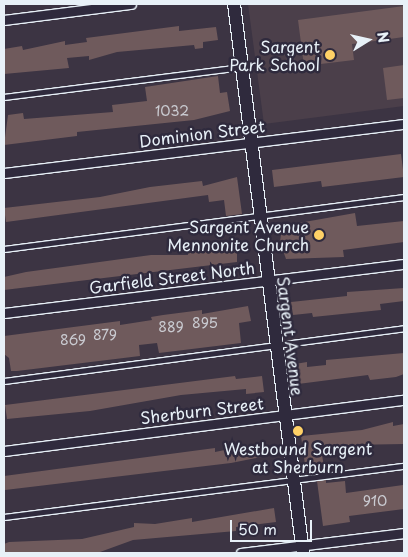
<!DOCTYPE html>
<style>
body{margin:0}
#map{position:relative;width:408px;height:557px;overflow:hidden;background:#3c3443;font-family:"Playpen Sans",sans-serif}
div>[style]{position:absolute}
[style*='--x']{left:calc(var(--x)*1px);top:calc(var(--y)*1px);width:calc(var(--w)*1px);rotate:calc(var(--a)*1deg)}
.built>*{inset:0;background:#4b3f4a}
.building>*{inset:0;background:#6f5a5c}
.roads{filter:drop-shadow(1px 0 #e8f1f8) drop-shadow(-1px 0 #e8f1f8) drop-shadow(0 1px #e8f1f8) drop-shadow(0 -1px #e8f1f8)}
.service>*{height:4.5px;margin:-2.25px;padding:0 2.25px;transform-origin:2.25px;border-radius:2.25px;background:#2f2a3d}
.minor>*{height:9px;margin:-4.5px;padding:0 4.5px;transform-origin:4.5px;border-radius:4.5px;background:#2f2a3d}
.secondary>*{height:12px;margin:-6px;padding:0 6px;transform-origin:6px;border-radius:6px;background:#2f2a3d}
.dots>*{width:14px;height:14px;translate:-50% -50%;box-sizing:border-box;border:2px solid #2f2a3d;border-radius:50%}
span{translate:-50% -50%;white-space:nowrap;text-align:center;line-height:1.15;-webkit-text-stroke:5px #2f2a3d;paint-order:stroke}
.number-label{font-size:14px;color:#cacbd1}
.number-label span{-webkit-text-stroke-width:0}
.poi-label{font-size:16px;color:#e8f1f8}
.right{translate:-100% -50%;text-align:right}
.street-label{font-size:16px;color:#e8f1f8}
.frame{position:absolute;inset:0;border:5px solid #e8f1f8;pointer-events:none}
.north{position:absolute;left:343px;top:15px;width:50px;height:50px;-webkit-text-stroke:4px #2f2a3d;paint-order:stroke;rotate:80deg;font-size:14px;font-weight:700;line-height:20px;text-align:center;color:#e8f1f8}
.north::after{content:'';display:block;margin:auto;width:18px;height:22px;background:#e8f1f8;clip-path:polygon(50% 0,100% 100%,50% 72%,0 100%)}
.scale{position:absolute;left:230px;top:520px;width:82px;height:22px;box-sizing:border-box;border:2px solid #e8f1f8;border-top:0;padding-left:6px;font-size:15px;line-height:18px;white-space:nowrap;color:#e8f1f8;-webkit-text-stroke:4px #2f2a3d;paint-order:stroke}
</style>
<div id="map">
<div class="built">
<div style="clip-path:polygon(248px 4px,404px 4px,404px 106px,264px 124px)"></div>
</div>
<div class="building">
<div style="clip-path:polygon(404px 6px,404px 37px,352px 44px,354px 60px,304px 66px,298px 20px)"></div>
<div style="clip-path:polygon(179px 26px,179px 31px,216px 27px,218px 40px,203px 42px,203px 48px,195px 49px,194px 45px,117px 52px,89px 60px,89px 56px,67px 58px,69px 68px,4px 74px,4px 49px,22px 46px,23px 50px,65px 41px,65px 45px,87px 42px,86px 38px)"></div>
<div style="clip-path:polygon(404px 65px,404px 98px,387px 100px,383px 68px)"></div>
<div style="clip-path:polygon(218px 76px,220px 93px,227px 92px,230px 111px,194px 120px,77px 132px,77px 136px,4px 145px,8px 115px,23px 113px,24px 119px,113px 112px,112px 105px,147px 101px,145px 87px)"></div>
<div style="clip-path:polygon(401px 154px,404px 177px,322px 187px,321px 181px,274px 187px,272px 170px)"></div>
<div style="clip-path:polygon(237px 177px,242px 214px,226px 216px,224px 200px,209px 202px,208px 195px,6px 222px,4px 208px,100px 197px,150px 187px,202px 181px,203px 186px)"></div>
<div style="clip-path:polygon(355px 213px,357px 226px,404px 221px,404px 242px,343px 250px,344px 257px,286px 259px,280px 242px,282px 226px)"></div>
<div style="clip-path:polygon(237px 244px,237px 262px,4px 290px,4px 277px,26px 272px,151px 255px,188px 255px,187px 247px,201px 245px,202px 252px)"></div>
<div style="clip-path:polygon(404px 288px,404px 301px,380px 304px,381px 310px,313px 317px,312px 313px,293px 315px,291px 302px,347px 296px,347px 292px)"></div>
<div style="clip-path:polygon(248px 306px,251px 321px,239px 323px,241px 343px,159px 353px,157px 343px,139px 345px,140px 356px,17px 371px,11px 371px,9px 358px,4px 354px,4px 336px,120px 321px,120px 325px,152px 320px,151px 317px,163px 315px,202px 310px,202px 314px)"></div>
<div style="clip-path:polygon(404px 353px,404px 374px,396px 377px,370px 380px,368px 375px,298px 384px,295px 364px,307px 362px,307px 367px,326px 365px,326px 360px)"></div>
<div style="clip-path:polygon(235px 376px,236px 379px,262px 376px,264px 392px,246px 394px,246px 389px,181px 395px,90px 411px,7px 419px,5px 405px)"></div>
<div style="clip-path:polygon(393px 422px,393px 426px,404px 424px,404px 444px,347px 445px,348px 452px,322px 455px,325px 472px,306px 472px,301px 436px,362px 430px)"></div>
<div style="clip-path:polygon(263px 442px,266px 456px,231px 463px,5px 490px,4px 476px,215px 448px,215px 452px)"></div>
<div style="clip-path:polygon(326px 480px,326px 483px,345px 481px,346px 493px,403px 485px,404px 509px,349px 516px,350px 522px,323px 526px,317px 481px)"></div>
<div style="clip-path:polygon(274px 508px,276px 522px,236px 527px,236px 531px,133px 540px,100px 552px,4px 553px,4px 544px,9px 542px,82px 539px,134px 527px,134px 523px,155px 524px,192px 518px,192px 522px)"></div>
</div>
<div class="roads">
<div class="service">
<div style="--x:4;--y:97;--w:239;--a:-7.2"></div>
<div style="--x:4;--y:249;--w:403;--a:-7.4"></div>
<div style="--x:4;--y:381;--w:403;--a:-7.5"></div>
<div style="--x:4;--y:517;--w:403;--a:-7.3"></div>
</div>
<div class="minor">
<div style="--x:4;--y:20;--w:128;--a:-7.2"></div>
<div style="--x:4;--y:173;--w:403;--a:-7"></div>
<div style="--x:4;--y:313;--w:403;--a:-7"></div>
<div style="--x:4;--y:451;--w:403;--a:-7.3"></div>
<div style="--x:241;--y:553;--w:164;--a:-7"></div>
</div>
<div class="secondary">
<div style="--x:234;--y:4;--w:553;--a:82.84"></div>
</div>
</div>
<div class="dots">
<div style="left:330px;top:55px;background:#ffd166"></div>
<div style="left:319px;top:235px;background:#ffd166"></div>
<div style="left:298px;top:431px;background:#ffd166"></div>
</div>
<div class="number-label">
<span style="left:172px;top:111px">1032</span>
<span style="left:205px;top:323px">895</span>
<span style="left:171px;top:327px">889</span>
<span style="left:105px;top:335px">879</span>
<span style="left:73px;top:340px">869</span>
<span style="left:375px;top:501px">910</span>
</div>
<div class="poi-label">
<span class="right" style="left:320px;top:55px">Sargent<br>Park School</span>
<span class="right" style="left:309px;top:235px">Sargent Avenue<br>Mennonite Church</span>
<span style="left:298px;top:457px">Westbound Sargent<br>at Sherburn</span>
</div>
<div class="street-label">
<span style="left:202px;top:133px;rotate:-7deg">Dominion Street</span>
<span style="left:172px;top:277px;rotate:-7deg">Garfield Street North</span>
<span style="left:291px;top:336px;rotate:83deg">Sargent Avenue</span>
<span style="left:202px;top:410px;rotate:-7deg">Sherburn Street</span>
</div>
<div class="frame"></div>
<div class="north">N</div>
<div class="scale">50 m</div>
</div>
